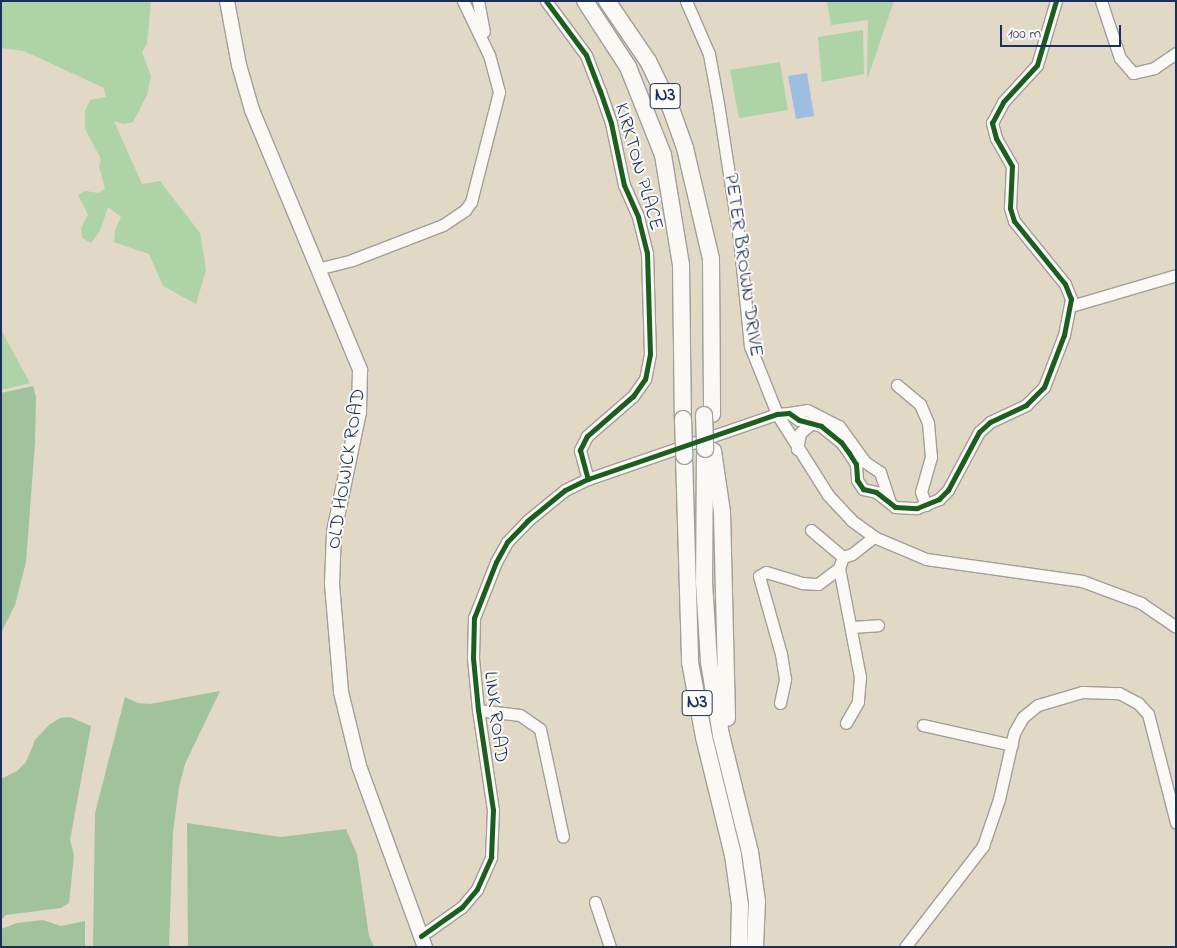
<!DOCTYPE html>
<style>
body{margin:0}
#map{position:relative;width:1177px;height:948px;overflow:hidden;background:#e1d8c5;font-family:"Indie Flower",sans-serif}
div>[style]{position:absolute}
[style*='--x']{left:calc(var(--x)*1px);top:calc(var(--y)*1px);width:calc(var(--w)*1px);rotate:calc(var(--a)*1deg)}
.green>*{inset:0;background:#aed3a6}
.forest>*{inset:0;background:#a1c39b}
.water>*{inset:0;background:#9ebde1}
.roads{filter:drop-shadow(1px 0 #a19e9a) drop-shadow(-1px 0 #a19e9a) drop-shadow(0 1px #a19e9a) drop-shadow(0 -1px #a19e9a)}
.minor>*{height:11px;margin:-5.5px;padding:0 5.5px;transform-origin:5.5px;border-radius:5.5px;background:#faf9f6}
.major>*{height:14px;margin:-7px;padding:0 7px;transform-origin:7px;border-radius:7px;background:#faf9f6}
.highway>*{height:16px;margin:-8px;padding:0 8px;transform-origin:8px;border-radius:8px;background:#faf9f6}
.bridges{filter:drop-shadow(1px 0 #a19e9a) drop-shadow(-1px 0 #a19e9a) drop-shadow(0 1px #a19e9a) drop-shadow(0 -1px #a19e9a)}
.highway-bridge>*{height:16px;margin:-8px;padding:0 8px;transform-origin:8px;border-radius:8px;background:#faf9f6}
.cycleway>*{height:5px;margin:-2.5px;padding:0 2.5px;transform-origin:2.5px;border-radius:2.5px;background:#1b5e20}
span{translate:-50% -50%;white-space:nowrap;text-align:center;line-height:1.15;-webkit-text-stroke:4px #fdfcf7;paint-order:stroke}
.shield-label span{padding:1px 4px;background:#fdfcf7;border:1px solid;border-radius:4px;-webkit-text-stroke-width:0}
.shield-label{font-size:19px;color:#1b2f5e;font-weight:700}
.street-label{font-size:20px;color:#1b2f5e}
.frame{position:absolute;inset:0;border:2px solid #1b2f5e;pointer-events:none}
.scale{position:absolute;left:1000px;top:25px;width:121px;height:22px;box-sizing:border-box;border:2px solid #1b2f5e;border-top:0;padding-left:6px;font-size:15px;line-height:18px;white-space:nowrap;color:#1b2f5e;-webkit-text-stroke:4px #fdfcf7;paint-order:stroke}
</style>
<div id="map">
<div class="green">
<div style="clip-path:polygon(1px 1px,151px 1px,147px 44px,142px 52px,151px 76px,147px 95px,133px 122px,124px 124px,114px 121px,142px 184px,160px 181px,200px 233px,206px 270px,196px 304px,163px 286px,149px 254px,114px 242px,115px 230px,121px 217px,108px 207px,100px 231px,91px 243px,82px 238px,81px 228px,88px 215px,78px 195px,85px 191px,99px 193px,105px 188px,99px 167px,101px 159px,85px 129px,85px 111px,90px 100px,106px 97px,104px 88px,24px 51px,1px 48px)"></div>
<div style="clip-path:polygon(827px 1px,894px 1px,867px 80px,868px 20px,831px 25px)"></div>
<div style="clip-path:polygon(863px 30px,864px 74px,822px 82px,818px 37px)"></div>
<div style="clip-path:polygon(780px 62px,788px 110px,739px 118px,730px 70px)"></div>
<div style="clip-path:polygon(1px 330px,30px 383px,1px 390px)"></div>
</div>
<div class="forest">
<div style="clip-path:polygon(33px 386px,36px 397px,35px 443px,26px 562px,15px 605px,1px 633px,1px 393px)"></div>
<div style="clip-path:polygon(220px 691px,185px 764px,179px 787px,173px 832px,169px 947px,93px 947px,95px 813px,125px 697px,138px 703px,150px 704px)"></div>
<div style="clip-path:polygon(70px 717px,91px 726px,70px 840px,74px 855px,69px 903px,61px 908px,6px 915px,1px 920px,1px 779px,17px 771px,26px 762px,35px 740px,49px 725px,60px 718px)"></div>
<div style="clip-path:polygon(187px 823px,281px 837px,346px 829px,357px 854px,369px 936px,374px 947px,188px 947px)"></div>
<div style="clip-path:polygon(43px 920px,61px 926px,85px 921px,85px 947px,1px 947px,1px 929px,17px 923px)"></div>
</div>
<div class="water">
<div style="clip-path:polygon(807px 73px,814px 116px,796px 119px,788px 76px)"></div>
</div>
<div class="roads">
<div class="minor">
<div style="--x:478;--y:1;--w:31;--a:79"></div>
<div style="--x:546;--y:1;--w:67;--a:53.5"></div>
<div style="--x:586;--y:55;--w:39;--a:69"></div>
<div style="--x:600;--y:91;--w:34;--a:71"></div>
<div style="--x:611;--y:123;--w:63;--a:78.2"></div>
<div style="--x:624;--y:185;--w:35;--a:66"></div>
<div style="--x:638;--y:217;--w:37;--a:76"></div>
<div style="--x:647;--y:253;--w:101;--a:88.3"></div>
<div style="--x:650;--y:354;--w:25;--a:101"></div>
<div style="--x:645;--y:379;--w:21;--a:125"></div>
<div style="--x:633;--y:396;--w:61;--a:139"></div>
<div style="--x:587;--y:436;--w:16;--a:117"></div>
<div style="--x:580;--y:450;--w:30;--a:75"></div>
<div style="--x:686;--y:1;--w:58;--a:66.5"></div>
<div style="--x:709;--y:54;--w:50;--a:79.6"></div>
<div style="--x:718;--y:103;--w:137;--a:81.2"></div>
<div style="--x:739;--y:238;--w:109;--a:84.2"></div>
<div style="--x:750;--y:346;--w:73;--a:68.3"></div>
<div style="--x:777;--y:414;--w:96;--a:57.8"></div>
<div style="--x:828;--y:495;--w:34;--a:47"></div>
<div style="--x:851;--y:520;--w:29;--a:36"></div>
<div style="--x:874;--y:537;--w:56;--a:22.9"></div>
<div style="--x:926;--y:559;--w:158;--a:8"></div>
<div style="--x:1082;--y:581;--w:63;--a:20.4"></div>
<div style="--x:1141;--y:603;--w:42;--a:34.4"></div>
<div style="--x:1101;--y:1;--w:60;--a:71.6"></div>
<div style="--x:1120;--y:58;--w:20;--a:49"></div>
<div style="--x:1133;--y:73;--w:22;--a:-13"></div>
<div style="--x:1154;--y:68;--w:27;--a:-34"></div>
<div style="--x:321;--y:268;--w:32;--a:-14"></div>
<div style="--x:352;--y:260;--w:97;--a:-21"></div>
<div style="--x:443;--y:225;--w:27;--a:-34"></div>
<div style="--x:465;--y:210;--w:10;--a:-53"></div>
<div style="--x:471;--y:202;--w:114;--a:-75.7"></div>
<div style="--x:499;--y:92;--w:38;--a:-105"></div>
<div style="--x:489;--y:55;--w:60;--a:-115.7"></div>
<div style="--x:1071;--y:306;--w:109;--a:-16.4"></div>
<div style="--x:897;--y:385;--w:30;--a:40"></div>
<div style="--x:920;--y:404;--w:21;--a:67"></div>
<div style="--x:928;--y:423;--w:34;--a:85"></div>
<div style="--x:931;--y:457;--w:36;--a:106"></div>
<div style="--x:921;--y:492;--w:14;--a:69"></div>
<div style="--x:789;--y:413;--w:18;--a:-9"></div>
<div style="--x:807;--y:410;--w:36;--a:27"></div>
<div style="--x:839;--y:426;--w:44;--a:54.2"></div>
<div style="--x:865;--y:462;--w:18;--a:34"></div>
<div style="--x:880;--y:472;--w:29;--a:72"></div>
<div style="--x:797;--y:449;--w:16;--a:-79"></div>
<div style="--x:800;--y:433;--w:17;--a:-40"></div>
<div style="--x:811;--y:530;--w:42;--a:40.2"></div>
<div style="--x:843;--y:557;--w:9;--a:-18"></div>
<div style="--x:852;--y:554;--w:28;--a:-38"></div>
<div style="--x:839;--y:568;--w:111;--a:79.1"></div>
<div style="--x:860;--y:677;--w:25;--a:95"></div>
<div style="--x:858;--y:702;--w:24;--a:120"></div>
<div style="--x:852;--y:627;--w:26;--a:-4"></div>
<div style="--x:780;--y:703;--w:25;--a:-78"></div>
<div style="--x:785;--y:679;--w:25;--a:-99"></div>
<div style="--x:781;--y:654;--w:81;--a:-105.8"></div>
<div style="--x:759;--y:576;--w:8;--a:-30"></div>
<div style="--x:766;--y:572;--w:38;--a:17"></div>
<div style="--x:802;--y:583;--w:16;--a:4"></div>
<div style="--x:818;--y:584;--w:26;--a:-37"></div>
<div style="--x:839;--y:568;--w:12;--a:-70"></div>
<div style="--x:478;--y:710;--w:42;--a:6.8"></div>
<div style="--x:520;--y:715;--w:24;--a:35"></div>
<div style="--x:540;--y:729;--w:110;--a:78"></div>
<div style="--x:923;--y:725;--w:91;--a:12.7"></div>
<div style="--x:595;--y:902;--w:47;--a:71.6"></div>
<div style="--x:421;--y:936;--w:50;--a:-35.3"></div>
<div style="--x:462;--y:907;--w:23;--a:-50"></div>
<div style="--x:477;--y:889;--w:35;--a:-66"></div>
<div style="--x:491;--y:857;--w:47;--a:-87.6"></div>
<div style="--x:493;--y:810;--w:101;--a:-98.5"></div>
<div style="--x:478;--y:710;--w:52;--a:-95.5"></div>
<div style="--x:473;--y:658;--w:40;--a:-88.6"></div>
<div style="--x:474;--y:618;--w:60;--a:-68.6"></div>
<div style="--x:496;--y:562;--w:23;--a:-61"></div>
<div style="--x:507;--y:542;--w:29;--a:-46"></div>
<div style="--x:527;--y:521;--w:49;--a:-39.2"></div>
<div style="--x:565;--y:490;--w:25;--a:-26"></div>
<div style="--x:588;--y:479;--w:200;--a:-19"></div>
<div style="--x:777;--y:414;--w:12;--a:-5"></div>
<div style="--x:789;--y:413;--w:12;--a:35"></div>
<div style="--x:799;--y:420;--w:23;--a:15"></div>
<div style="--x:821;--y:426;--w:26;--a:39"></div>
<div style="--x:841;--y:442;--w:14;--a:54"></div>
<div style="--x:849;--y:453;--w:13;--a:58"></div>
<div style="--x:856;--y:464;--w:16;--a:86"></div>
<div style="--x:857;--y:480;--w:11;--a:56"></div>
<div style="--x:863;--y:489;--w:13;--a:13"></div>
<div style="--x:876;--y:492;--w:24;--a:38"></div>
<div style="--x:895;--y:507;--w:22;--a:3"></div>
<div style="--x:917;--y:508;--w:24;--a:-22"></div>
<div style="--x:939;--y:499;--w:13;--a:-45"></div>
<div style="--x:948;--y:490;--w:66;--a:-61.9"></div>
<div style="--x:979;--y:432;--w:15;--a:-42"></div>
<div style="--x:990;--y:422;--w:40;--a:-25"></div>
<div style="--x:1026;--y:405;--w:25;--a:-45"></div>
<div style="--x:1044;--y:387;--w:56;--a:-69"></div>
<div style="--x:1064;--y:335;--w:37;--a:-79"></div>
<div style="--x:1071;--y:299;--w:16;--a:-112"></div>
<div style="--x:1065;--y:284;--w:81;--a:-129"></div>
<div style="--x:1014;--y:221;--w:14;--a:-107"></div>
<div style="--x:1010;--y:208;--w:42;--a:-87.3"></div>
<div style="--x:1012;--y:166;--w:32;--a:-120"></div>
<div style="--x:996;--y:138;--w:16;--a:-105"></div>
<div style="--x:992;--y:123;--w:24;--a:-62"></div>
<div style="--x:1003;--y:102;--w:50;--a:-47.4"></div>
<div style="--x:1037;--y:65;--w:67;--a:-73.5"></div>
<div style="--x:905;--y:947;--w:128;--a:-52.3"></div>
<div style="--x:983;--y:846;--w:50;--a:-71.2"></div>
<div style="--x:999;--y:799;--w:68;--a:-77.2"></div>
<div style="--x:1014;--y:733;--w:18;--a:-61"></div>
<div style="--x:1023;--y:717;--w:19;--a:-39"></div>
<div style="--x:1038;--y:705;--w:46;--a:-16.5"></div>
<div style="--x:1082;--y:692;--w:37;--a:2"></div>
<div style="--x:1119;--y:693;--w:21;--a:28"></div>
<div style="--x:1138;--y:703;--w:15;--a:48"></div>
<div style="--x:1148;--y:714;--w:112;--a:75.5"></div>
</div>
<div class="major">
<div style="--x:227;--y:1;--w:65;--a:79.4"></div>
<div style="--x:239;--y:65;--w:47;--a:73.9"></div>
<div style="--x:252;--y:110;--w:282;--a:67.4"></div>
<div style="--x:360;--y:370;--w:42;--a:91.4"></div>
<div style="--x:359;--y:412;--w:123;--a:101.8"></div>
<div style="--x:334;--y:532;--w:52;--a:92.2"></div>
<div style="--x:332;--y:584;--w:108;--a:85.2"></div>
<div style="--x:341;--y:692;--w:76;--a:76.3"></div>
<div style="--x:359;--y:766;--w:193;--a:70"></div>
</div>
<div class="highway">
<div style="--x:585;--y:1;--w:79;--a:56.9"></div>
<div style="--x:628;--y:67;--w:95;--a:68.3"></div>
<div style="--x:663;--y:155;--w:111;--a:80.7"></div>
<div style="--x:681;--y:265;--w:154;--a:89.3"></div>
<div style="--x:607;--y:1;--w:73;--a:55.7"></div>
<div style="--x:648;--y:61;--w:50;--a:63.9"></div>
<div style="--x:670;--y:106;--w:45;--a:70.3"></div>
<div style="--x:685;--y:148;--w:114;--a:76.8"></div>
<div style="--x:711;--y:259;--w:155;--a:89.6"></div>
<div style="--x:705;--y:449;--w:133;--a:90.4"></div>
<div style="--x:704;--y:582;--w:80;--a:86.4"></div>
<div style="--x:709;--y:662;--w:74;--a:80.7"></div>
<div style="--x:721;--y:735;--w:121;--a:76.1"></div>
<div style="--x:750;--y:852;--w:49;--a:81.9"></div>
<div style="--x:757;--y:901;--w:46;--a:92.5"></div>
<div style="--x:713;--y:451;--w:62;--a:81.6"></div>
<div style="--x:722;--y:512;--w:206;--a:88.6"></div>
<div style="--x:684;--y:456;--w:206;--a:88.3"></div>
<div style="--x:690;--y:662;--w:76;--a:79.4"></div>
<div style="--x:704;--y:737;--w:122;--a:76.2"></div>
<div style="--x:733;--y:855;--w:50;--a:82"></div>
<div style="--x:740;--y:905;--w:42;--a:91.4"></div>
</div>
</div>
<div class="bridges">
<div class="highway-bridge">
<div style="--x:704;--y:415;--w:34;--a:88"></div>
<div style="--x:683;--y:419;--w:37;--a:88"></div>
</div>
</div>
<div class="cycleway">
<div style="--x:546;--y:1;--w:67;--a:53.5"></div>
<div style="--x:586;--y:55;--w:39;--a:69"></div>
<div style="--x:600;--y:91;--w:34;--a:71"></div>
<div style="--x:611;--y:123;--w:63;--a:78.2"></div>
<div style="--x:624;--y:185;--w:35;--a:66"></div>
<div style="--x:638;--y:217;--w:37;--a:76"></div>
<div style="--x:647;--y:253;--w:101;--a:88.3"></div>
<div style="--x:650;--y:354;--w:25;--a:101"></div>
<div style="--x:645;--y:379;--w:21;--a:125"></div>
<div style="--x:633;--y:396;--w:61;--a:139"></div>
<div style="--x:587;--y:436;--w:16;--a:117"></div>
<div style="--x:580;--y:450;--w:30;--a:75"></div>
<div style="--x:421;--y:936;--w:50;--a:-35.3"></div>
<div style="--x:462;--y:907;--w:23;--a:-50"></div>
<div style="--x:477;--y:889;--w:35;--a:-66"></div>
<div style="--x:491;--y:857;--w:47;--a:-87.6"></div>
<div style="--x:493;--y:810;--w:101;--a:-98.5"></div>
<div style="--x:478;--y:710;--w:52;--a:-95.5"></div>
<div style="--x:473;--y:658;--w:40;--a:-88.6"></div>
<div style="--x:474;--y:618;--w:60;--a:-68.6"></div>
<div style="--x:496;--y:562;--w:23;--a:-61"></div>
<div style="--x:507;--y:542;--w:29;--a:-46"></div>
<div style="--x:527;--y:521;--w:49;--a:-39.2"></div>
<div style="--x:565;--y:490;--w:25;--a:-26"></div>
<div style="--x:588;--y:479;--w:200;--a:-19"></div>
<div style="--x:777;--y:414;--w:12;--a:-5"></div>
<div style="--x:789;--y:413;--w:12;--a:35"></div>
<div style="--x:799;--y:420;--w:23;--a:15"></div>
<div style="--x:821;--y:426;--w:26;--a:39"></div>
<div style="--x:841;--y:442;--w:14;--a:54"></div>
<div style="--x:849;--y:453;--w:13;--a:58"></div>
<div style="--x:856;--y:464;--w:16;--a:86"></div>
<div style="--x:857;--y:480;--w:11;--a:56"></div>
<div style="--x:863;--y:489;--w:13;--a:13"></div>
<div style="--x:876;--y:492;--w:24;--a:38"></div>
<div style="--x:895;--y:507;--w:22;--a:3"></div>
<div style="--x:917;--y:508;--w:24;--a:-22"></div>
<div style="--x:939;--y:499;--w:13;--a:-45"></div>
<div style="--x:948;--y:490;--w:66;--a:-61.9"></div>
<div style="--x:979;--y:432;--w:15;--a:-42"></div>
<div style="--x:990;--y:422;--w:40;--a:-25"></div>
<div style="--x:1026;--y:405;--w:25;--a:-45"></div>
<div style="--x:1044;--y:387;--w:56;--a:-69"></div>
<div style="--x:1064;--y:335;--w:37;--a:-79"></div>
<div style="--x:1071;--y:299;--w:16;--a:-112"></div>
<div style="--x:1065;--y:284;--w:81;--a:-129"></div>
<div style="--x:1014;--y:221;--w:14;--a:-107"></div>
<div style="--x:1010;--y:208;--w:42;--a:-87.3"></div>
<div style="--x:1012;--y:166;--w:32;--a:-120"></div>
<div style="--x:996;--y:138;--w:16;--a:-105"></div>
<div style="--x:992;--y:123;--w:24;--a:-62"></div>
<div style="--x:1003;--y:102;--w:50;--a:-47.4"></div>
<div style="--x:1037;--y:65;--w:67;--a:-73.5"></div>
</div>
<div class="shield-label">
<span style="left:665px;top:96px">N3</span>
<span style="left:697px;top:703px">N3</span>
</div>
<div class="street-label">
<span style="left:638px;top:167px;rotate:74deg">KIRKTON PLACE</span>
<span style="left:743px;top:265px;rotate:82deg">PETER BROWN DRIVE</span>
<span style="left:347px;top:469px;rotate:-81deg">OLD HOWICK ROAD</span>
<span style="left:495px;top:717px;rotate:83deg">LINK ROAD</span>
</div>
<div class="frame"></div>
<div class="scale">100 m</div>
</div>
